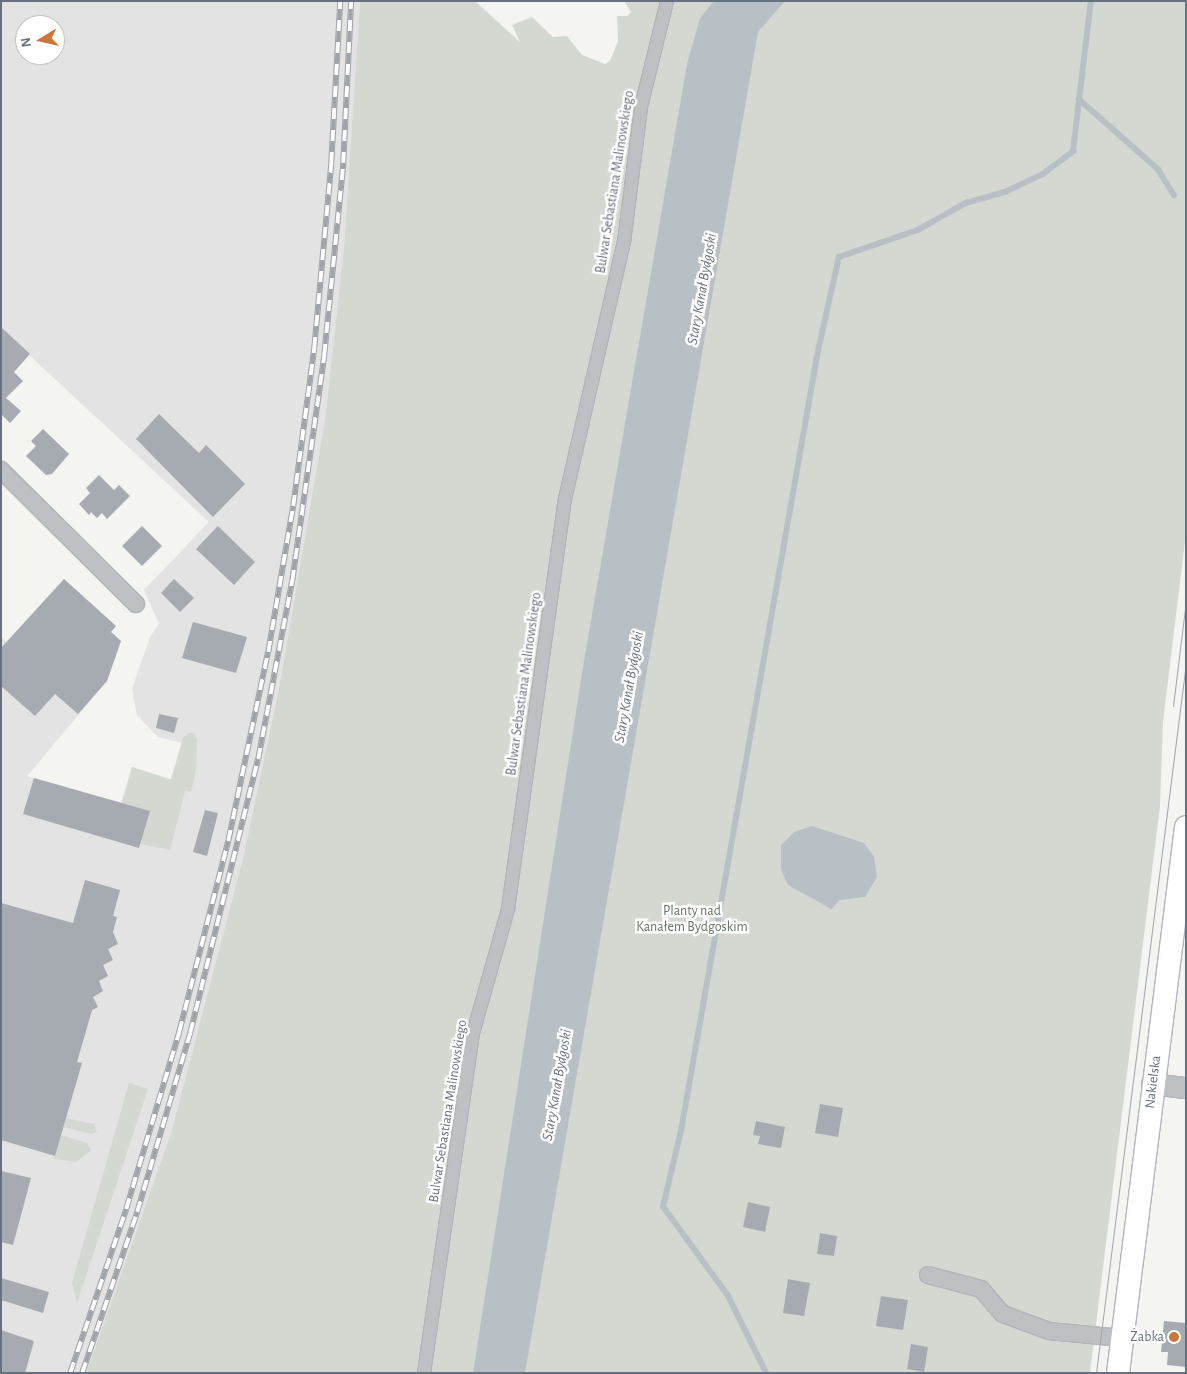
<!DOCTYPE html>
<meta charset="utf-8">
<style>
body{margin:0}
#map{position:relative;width:1187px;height:1374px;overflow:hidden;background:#f4f4f1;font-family:"Alegreya Sans",sans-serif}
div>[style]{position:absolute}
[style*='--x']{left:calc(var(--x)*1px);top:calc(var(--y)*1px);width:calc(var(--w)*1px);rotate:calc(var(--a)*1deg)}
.built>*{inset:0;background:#e2e3e2}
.green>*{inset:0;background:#d3d9d1}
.water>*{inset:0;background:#b9c0c5}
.stream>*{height:5.5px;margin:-2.75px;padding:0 2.75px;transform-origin:2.75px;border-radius:2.75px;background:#b9c0c5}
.building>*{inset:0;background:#a6abb1}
.roads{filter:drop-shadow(1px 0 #b1b4b9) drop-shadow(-1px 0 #b1b4b9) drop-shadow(0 1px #b1b4b9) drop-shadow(0 -1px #b1b4b9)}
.pedestrian>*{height:12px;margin:-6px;padding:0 6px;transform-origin:6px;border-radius:6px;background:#bec1c4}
.minor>*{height:16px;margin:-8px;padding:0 8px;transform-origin:8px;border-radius:8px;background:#bec1c4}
.tertiary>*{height:20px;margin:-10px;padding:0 10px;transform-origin:10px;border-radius:10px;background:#bec1c4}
.secondary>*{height:22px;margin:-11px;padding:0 11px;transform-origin:11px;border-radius:11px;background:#fff}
.tram>*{height:1px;margin:-0.5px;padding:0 0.5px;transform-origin:0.5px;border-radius:0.5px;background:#a0a4a9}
.rail>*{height:5.5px;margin-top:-2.75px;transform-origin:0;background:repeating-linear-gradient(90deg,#fff 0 11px,#a0a4a9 0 22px);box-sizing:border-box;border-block:1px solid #a0a4a9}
.dots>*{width:14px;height:14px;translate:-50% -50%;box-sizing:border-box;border:2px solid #fff;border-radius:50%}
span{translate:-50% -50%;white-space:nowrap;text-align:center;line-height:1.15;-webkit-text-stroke:5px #fff;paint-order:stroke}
.street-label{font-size:14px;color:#67707e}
.park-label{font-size:14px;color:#667765}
.poi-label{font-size:14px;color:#67707e}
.right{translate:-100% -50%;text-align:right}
.water-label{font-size:15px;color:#697682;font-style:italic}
.frame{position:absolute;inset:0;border:2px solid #67707e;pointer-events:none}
.north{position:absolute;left:15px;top:15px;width:50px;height:50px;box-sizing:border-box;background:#fff;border:1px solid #c2c6cb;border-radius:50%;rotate:261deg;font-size:14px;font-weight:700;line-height:20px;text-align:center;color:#67707e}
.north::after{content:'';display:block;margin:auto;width:18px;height:22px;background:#cc763a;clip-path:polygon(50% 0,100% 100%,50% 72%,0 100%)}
</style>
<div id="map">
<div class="built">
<div style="clip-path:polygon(evenodd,1px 1px,360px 1px,344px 246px,325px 419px,279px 688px,243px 858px,171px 1133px,86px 1373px,1px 1373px,1px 637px,7px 642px,64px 579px,116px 626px,111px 632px,121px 641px,107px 681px,27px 776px,121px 803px,132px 767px,171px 779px,182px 743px,158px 737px,137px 715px,132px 689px,150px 637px,159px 624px,144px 590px,209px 522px,1px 329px,1px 1px,25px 25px,55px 25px,55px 55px,25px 55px,25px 25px)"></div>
</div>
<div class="green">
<div style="clip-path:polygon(360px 1px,475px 1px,520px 42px,512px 25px,532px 17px,553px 37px,567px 36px,582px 55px,605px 64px,610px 61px,618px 41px,617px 16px,627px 16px,631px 12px,624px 1px,1186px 1px,1186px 533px,1163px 722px,1160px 806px,1090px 1373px,86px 1373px,171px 1133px,243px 858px,279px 688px,325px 419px,344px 246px)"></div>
<div style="clip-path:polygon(189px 733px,194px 733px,197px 739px,196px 770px,191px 792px,185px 791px,170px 850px,140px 844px,122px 803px,132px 767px,171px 780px,183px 738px)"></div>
<div style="clip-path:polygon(129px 1083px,148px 1089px,77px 1303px,72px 1283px)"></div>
<div style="clip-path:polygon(66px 1118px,94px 1124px,97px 1132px,91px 1134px,64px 1127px)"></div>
<div style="clip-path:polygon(61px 1135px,87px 1143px,91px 1150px,76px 1162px,54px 1159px)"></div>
</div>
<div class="water">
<div style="clip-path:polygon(714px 1px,785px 1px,758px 32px,525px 1373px,473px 1373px,583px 667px,687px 64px,700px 18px)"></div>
<div style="clip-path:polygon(812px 826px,864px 843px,874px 857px,877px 877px,865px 897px,840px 900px,831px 909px,788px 885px,781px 870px,781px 845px,794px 832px)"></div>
</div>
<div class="stream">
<div style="--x:1079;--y:99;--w:106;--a:41.5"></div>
<div style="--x:1158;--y:169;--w:31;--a:58"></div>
<div style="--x:766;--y:1373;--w:86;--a:-116.3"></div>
<div style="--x:728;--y:1296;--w:110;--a:-126.1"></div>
<div style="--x:663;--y:1207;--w:78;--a:-76.7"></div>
<div style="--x:681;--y:1131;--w:792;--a:-80.04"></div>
<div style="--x:818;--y:351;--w:96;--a:-77.4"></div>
<div style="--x:839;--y:257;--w:83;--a:-18.9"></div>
<div style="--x:918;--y:230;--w:55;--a:-29.4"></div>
<div style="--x:966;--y:203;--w:41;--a:-15.8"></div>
<div style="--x:1005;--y:192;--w:42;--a:-25.3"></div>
<div style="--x:1043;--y:174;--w:38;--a:-37"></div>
<div style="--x:1073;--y:151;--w:151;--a:-83.2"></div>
</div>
<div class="building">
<div style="clip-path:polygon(1px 327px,30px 354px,14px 372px,23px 381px,6px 398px,21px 411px,10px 423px,1px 414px)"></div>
<div style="clip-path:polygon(159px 414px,199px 453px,206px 445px,245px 484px,213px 517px,136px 439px)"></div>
<div style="clip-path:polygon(43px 429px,69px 454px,52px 474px,46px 475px,26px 456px,36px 446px,31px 441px)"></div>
<div style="clip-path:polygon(99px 475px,114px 490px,119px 485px,130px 496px,107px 519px,102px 513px,97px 518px,91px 512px,89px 515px,79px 504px,90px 493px,86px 488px)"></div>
<div style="clip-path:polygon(142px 526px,162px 546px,142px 566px,122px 546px)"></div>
<div style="clip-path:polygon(218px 526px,255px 562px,234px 585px,196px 549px)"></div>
<div style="clip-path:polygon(64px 579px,116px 626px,111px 632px,121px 641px,107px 681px,78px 714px,55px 694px,35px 716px,1px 686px,1px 648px)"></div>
<div style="clip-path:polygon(174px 579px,194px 598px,180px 612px,161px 593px)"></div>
<div style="clip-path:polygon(193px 622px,247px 637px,236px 673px,182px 658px)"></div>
<div style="clip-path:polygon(159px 714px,178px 718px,174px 733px,156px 728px)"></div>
<div style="clip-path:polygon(34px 778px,150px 811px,139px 848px,23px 814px)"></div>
<div style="clip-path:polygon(205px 810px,218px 813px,207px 856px,193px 852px)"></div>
<div style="clip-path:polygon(85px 880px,120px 890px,113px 916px,117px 917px,113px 932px,118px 944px,108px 949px,113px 960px,103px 965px,108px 976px,99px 981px,103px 991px,93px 997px,98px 1007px,92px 1010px,84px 1038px,77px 1062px,82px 1063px,55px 1156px,1px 1140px,1px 903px,73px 923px)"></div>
<div style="clip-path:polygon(820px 1104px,843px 1108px,838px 1137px,815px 1133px)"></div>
<div style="clip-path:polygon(756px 1121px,785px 1127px,781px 1148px,758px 1144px,760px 1136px,753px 1135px)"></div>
<div style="clip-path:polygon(1px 1171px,31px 1178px,13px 1245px,1px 1242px)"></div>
<div style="clip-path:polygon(748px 1202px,770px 1207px,765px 1232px,743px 1227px)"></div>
<div style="clip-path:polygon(820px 1233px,837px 1236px,834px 1256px,817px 1254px)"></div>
<div style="clip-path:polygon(1px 1278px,49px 1292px,43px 1313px,1px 1300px)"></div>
<div style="clip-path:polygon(788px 1279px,810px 1283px,804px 1316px,783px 1313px)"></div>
<div style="clip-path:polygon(881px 1296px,908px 1300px,903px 1330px,876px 1326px)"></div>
<div style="clip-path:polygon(1164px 1321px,1186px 1323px,1186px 1367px,1167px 1365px,1168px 1352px,1161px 1352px)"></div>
<div style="clip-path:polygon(1px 1330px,34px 1341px,25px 1373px,1px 1373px)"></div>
<div style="clip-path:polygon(911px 1344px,928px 1347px,924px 1372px,907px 1369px)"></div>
</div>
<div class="roads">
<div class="pedestrian">
<div style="--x:424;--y:1373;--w:344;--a:-81.8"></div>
<div style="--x:473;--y:1033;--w:129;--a:-74.2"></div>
<div style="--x:508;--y:909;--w:414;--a:-82.1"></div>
<div style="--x:565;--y:499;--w:264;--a:-77.1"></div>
<div style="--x:624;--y:242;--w:136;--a:-82.8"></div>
<div style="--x:641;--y:107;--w:109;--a:-76.2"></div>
</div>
<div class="minor">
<div style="--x:1;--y:470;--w:190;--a:44.8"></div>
<div style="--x:928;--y:1275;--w:55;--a:14.8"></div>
<div style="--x:981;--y:1289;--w:33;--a:49"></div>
<div style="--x:1003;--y:1314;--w:49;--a:20.3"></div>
<div style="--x:1049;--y:1331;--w:73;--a:5.5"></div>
</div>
<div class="tertiary">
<div style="--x:1152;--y:1084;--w:34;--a:7"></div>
</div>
<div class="secondary">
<div style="--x:1118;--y:1373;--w:550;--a:-82.9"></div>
</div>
</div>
<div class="tram">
<div style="--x:1173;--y:706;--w:107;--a:-83"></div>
<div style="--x:1096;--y:1373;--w:716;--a:-82.78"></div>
</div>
<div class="rail">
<div style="--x:70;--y:1373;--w:173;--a:-71.1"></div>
<div style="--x:126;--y:1209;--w:185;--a:-73.3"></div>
<div style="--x:179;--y:1032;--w:197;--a:-75.6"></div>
<div style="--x:228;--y:841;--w:193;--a:-78.1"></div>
<div style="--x:268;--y:652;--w:148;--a:-80.3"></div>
<div style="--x:293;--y:506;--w:159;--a:-82.4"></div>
<div style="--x:314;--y:348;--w:186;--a:-84.7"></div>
<div style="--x:331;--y:163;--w:162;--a:-86.8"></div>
<div style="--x:82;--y:1373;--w:170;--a:-71.1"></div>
<div style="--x:137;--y:1212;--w:187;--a:-73.5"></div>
<div style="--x:190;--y:1033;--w:282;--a:-76.1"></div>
<div style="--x:258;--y:759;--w:181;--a:-79.2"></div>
<div style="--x:292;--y:581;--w:228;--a:-81.9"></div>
<div style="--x:324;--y:355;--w:193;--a:-84.3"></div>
<div style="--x:343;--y:163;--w:162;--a:-87.2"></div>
</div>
<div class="dots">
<div style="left:1174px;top:1337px;background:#cc763a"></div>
</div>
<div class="street-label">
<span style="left:615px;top:182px;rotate:-81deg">Bulwar Sebastiana Malinowskiego</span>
<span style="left:524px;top:684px;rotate:-82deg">Bulwar Sebastiana Malinowskiego</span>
<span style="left:1153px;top:1082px;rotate:-83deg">Nakielska</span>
<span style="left:448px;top:1111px;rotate:-81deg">Bulwar Sebastiana Malinowskiego</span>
</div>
<div class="park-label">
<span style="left:692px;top:919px">Planty nad<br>Kanałem Bydgoskim</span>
</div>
<div class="poi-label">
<span class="right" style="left:1164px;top:1337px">Żabka</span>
</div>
<div class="water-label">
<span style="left:702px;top:289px;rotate:-80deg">Stary Kanał Bydgoski</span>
<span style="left:629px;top:687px;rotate:-80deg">Stary Kanał Bydgoski</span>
<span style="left:557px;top:1085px;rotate:-80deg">Stary Kanał Bydgoski</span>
</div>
<div class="frame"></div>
<div class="north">N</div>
</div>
